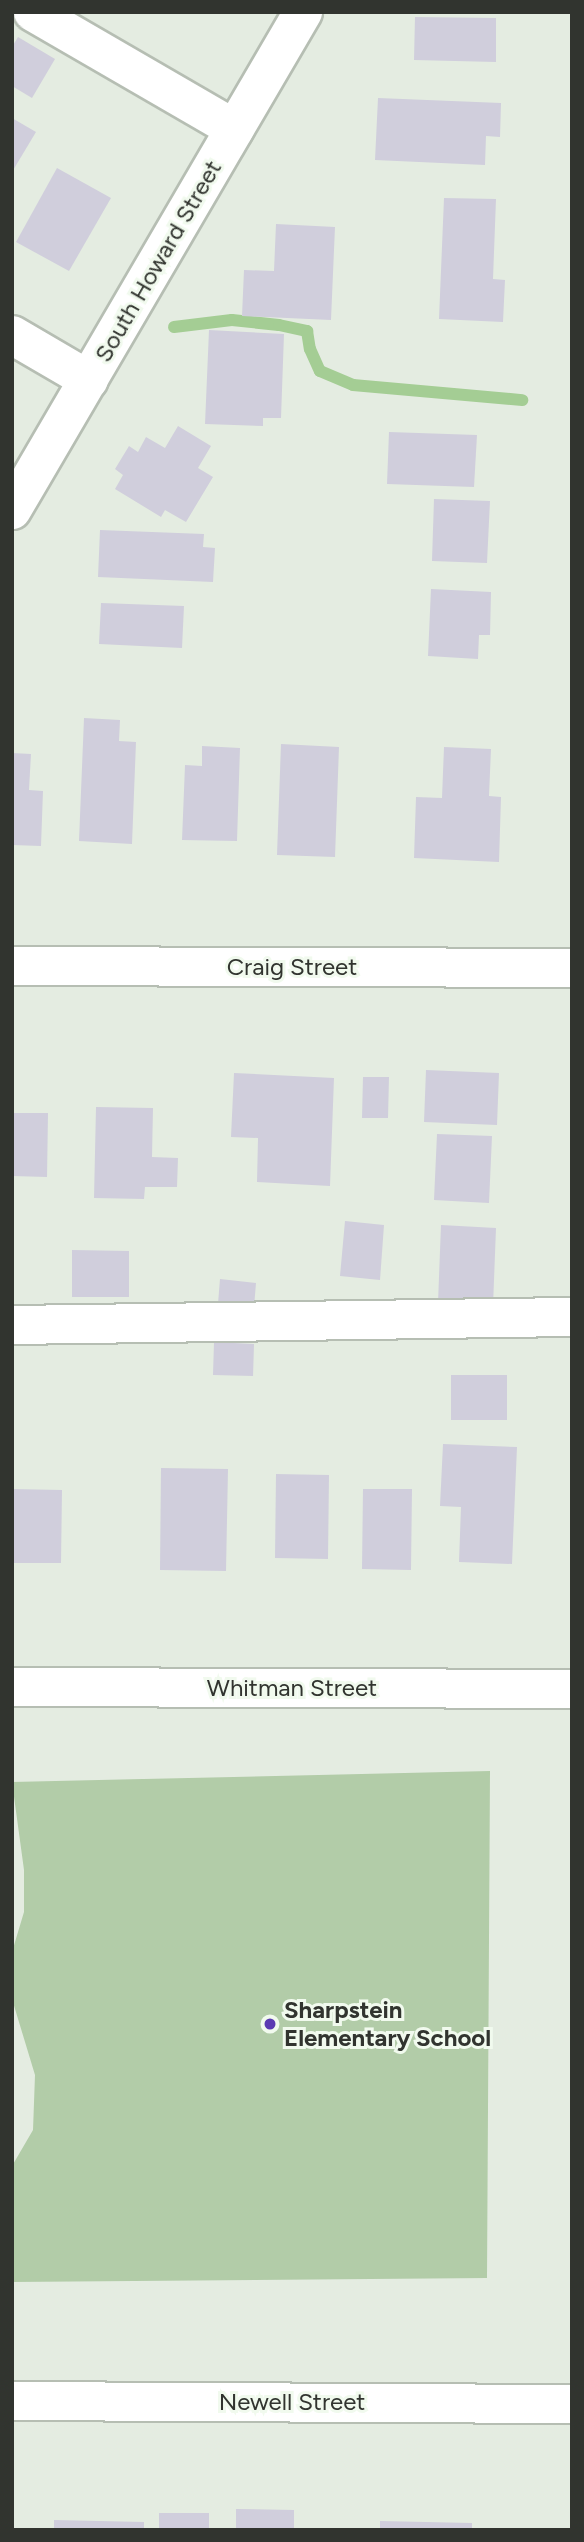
<!DOCTYPE html>
<style>
body{margin:0}
#map{position:relative;width:584px;height:2542px;overflow:hidden;background:#e4ece1;font-family:Figtree,sans-serif}
div>[style]{position:absolute}
[style*='--x']{left:calc(var(--x)*1px);top:calc(var(--y)*1px);width:calc(var(--w)*1px);rotate:calc(var(--a)*1deg)}
.green>*{inset:0;background:#b2cca8}
.stream>*{height:12px;margin:-6px;padding:0 6px;transform-origin:6px;border-radius:6px;background:#a4cd94}
.building>*{inset:0;background:#d0cedc}
.roads{filter:drop-shadow(2px 0 #b6beb3) drop-shadow(-2px 0 #b6beb3) drop-shadow(0 2px #b6beb3) drop-shadow(0 -2px #b6beb3)}
.minor>*{height:38px;margin:-19px;padding:0 19px;transform-origin:19px;border-radius:19px;background:#fff}
.dots>*{width:19px;height:19px;translate:-50% -50%;box-sizing:border-box;border:4px solid #f1faee;border-radius:50%}
span{translate:-50% -50%;white-space:nowrap;text-align:center;line-height:1.15;-webkit-text-stroke:6px #f1faee;paint-order:stroke}
.street-label{font-size:24px;color:#31342f}
.poi-label{font-size:24px;color:#31342f;font-weight:700}
.left{translate:0 -50%;text-align:left}
.frame{position:absolute;inset:0;border:14px solid #31342f;pointer-events:none}
</style>
<div id="map">
<div class="green">
<div style="clip-path:polygon(490px 1771px,487px 2278px,12px 2282px,12px 2166px,33px 2130px,35px 2075px,12px 1999px,12px 1952px,24px 1912px,24px 1870px,12px 1782px)"></div>
</div>
<div class="stream">
<div style="--x:174;--y:327;--w:58;--a:-6.9"></div>
<div style="--x:232;--y:320;--w:47;--a:6.1"></div>
<div style="--x:279;--y:325;--w:29;--a:12"></div>
<div style="--x:307;--y:331;--w:18;--a:81"></div>
<div style="--x:310;--y:349;--w:24;--a:66"></div>
<div style="--x:320;--y:371;--w:36;--a:23"></div>
<div style="--x:353;--y:385;--w:170;--a:5.1"></div>
</div>
<div class="building">
<div style="clip-path:polygon(415px 17px,496px 18px,496px 62px,414px 60px)"></div>
<div style="clip-path:polygon(18px 37px,55px 59px,32px 98px,12px 86px,12px 47px)"></div>
<div style="clip-path:polygon(378px 98px,501px 103px,500px 137px,486px 136px,485px 165px,375px 160px)"></div>
<div style="clip-path:polygon(12px 118px,36px 132px,12px 172px)"></div>
<div style="clip-path:polygon(57px 168px,111px 198px,69px 271px,16px 242px)"></div>
<div style="clip-path:polygon(444px 198px,496px 199px,493px 279px,505px 280px,503px 322px,439px 319px)"></div>
<div style="clip-path:polygon(276px 224px,335px 227px,331px 320px,242px 316px,244px 270px,274px 271px)"></div>
<div style="clip-path:polygon(209px 330px,284px 334px,281px 418px,263px 418px,263px 426px,205px 424px)"></div>
<div style="clip-path:polygon(178px 426px,211px 446px,198px 468px,213px 477px,186px 522px,165px 510px,161px 517px,115px 489px,123px 475px,115px 469px,129px 446px,138px 452px,146px 437px,165px 448px)"></div>
<div style="clip-path:polygon(389px 432px,477px 435px,474px 487px,387px 484px)"></div>
<div style="clip-path:polygon(434px 499px,490px 501px,487px 563px,432px 561px)"></div>
<div style="clip-path:polygon(100px 530px,204px 534px,203px 547px,215px 548px,213px 582px,98px 577px)"></div>
<div style="clip-path:polygon(431px 589px,491px 592px,490px 635px,479px 635px,478px 659px,428px 656px)"></div>
<div style="clip-path:polygon(101px 603px,184px 606px,182px 648px,99px 644px)"></div>
<div style="clip-path:polygon(84px 718px,120px 720px,119px 741px,136px 742px,132px 844px,79px 841px)"></div>
<div style="clip-path:polygon(281px 744px,339px 747px,335px 857px,277px 855px)"></div>
<div style="clip-path:polygon(202px 746px,240px 748px,237px 841px,182px 840px,185px 765px,202px 766px)"></div>
<div style="clip-path:polygon(444px 747px,491px 749px,489px 796px,501px 797px,499px 862px,414px 858px,416px 797px,442px 798px)"></div>
<div style="clip-path:polygon(12px 753px,31px 754px,29px 790px,43px 791px,41px 846px,12px 845px)"></div>
<div style="clip-path:polygon(426px 1070px,499px 1073px,497px 1125px,424px 1122px)"></div>
<div style="clip-path:polygon(234px 1073px,334px 1078px,330px 1186px,257px 1182px,258px 1138px,231px 1137px)"></div>
<div style="clip-path:polygon(363px 1077px,389px 1077px,388px 1118px,362px 1118px)"></div>
<div style="clip-path:polygon(96px 1107px,153px 1108px,152px 1157px,178px 1158px,177px 1187px,145px 1187px,144px 1199px,94px 1198px)"></div>
<div style="clip-path:polygon(12px 1113px,48px 1113px,47px 1177px,12px 1176px)"></div>
<div style="clip-path:polygon(437px 1134px,492px 1136px,489px 1203px,434px 1200px)"></div>
<div style="clip-path:polygon(345px 1221px,384px 1225px,380px 1280px,340px 1276px)"></div>
<div style="clip-path:polygon(441px 1225px,496px 1228px,493px 1306px,438px 1303px)"></div>
<div style="clip-path:polygon(72px 1250px,129px 1251px,129px 1297px,72px 1297px)"></div>
<div style="clip-path:polygon(220px 1279px,256px 1283px,253px 1319px,217px 1316px)"></div>
<div style="clip-path:polygon(214px 1342px,254px 1344px,253px 1376px,213px 1375px)"></div>
<div style="clip-path:polygon(451px 1375px,507px 1375px,507px 1420px,451px 1420px)"></div>
<div style="clip-path:polygon(443px 1444px,517px 1447px,512px 1564px,459px 1562px,461px 1507px,440px 1506px)"></div>
<div style="clip-path:polygon(161px 1468px,228px 1469px,226px 1571px,160px 1570px)"></div>
<div style="clip-path:polygon(276px 1474px,329px 1475px,328px 1559px,275px 1558px)"></div>
<div style="clip-path:polygon(12px 1489px,62px 1490px,61px 1563px,12px 1563px)"></div>
<div style="clip-path:polygon(363px 1489px,412px 1489px,411px 1570px,362px 1569px)"></div>
<div style="clip-path:polygon(236px 2509px,294px 2510px,294px 2530px,236px 2530px)"></div>
<div style="clip-path:polygon(159px 2513px,209px 2513px,209px 2530px,159px 2530px)"></div>
<div style="clip-path:polygon(54px 2520px,144px 2522px,144px 2530px,54px 2530px)"></div>
<div style="clip-path:polygon(380px 2521px,472px 2523px,472px 2530px,380px 2530px)"></div>
</div>
<div class="roads">
<div class="minor">
<div style="--x:33;--y:12;--w:233;--a:30.1"></div>
<div style="--x:12;--y:335;--w:89;--a:30.3"></div>
<div style="--x:12;--y:510;--w:577;--a:-59.7"></div>
<div style="--x:12;--y:966;--w:560;--a:0.2"></div>
<div style="--x:12;--y:1325;--w:560;--a:-0.82"></div>
<div style="--x:12;--y:1687;--w:560;--a:0.2"></div>
<div style="--x:12;--y:2401;--w:560;--a:0.31"></div>
</div>
</div>
<div class="dots">
<div style="left:270px;top:2024px;background:#5b3ab2"></div>
</div>
<div class="street-label">
<span style="left:158px;top:261px;rotate:-60deg">South Howard Street</span>
<span style="left:292px;top:967px">Craig Street</span>
<span style="left:292px;top:1688px">Whitman Street</span>
<span style="left:292px;top:2402px">Newell Street</span>
</div>
<div class="poi-label">
<span class="left" style="left:284px;top:2024px">Sharpstein<br>Elementary School</span>
</div>
<div class="frame"></div>
</div>
